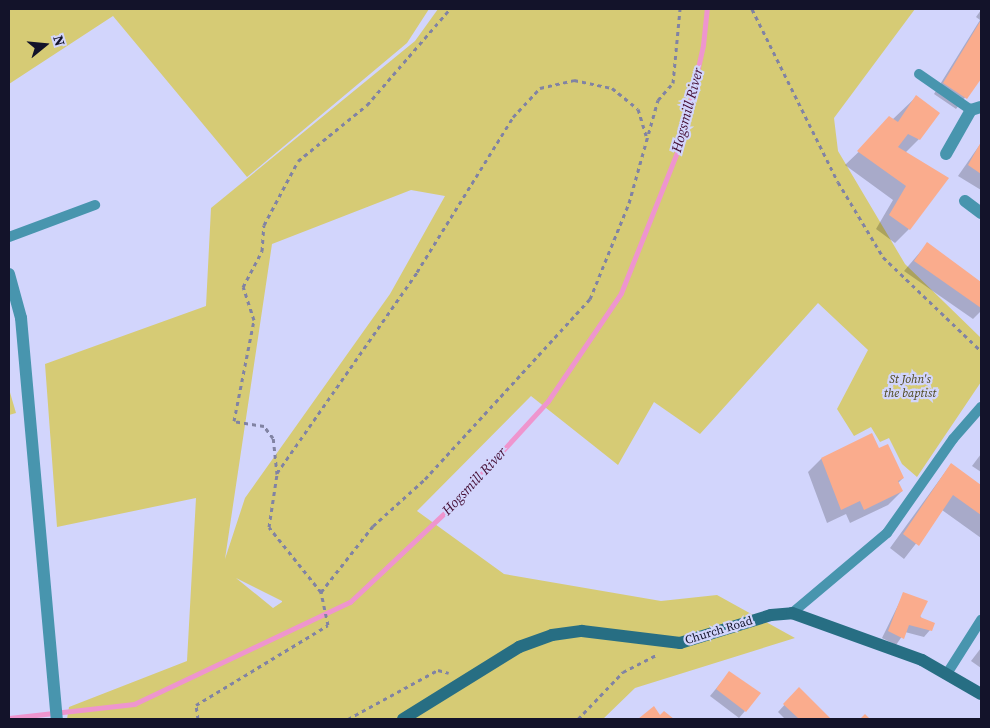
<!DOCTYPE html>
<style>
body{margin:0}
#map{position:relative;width:990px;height:728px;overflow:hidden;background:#d2d5fc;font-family:"Source Serif 4",serif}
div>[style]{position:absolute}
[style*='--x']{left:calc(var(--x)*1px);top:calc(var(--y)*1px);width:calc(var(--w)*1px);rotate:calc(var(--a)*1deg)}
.green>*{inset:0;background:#d6cb75}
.shadow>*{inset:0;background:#0003}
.stream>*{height:5px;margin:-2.5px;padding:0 2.5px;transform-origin:2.5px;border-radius:2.5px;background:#ee95ce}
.building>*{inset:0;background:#faac8d}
.path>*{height:3px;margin-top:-1.5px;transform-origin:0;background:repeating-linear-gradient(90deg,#8183a3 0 4px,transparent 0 8px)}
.service>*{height:10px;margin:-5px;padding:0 5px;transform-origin:5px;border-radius:5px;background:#4895ae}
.minor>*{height:12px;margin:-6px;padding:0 6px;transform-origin:6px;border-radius:6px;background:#4895ae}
.secondary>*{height:12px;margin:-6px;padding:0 6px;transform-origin:6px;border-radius:6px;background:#276e83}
span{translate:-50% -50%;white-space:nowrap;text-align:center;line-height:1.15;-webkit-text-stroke:4.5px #d2d5fc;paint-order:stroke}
.park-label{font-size:12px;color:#4d471b;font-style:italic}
.street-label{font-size:12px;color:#13132a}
.water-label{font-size:14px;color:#461036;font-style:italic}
.frame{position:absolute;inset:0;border:10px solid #13132a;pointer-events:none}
.north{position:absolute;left:20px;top:20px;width:50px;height:50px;-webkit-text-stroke:4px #d2d5fc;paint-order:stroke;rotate:73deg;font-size:14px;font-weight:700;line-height:20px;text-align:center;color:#13132a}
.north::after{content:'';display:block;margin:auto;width:18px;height:22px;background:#13132a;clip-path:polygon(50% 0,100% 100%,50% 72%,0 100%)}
</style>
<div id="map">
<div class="green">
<div style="clip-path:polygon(9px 9px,429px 9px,407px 43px,247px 177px,113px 16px,9px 84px)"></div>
<div style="clip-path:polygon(evenodd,438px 9px,915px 9px,834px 118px,838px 151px,905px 264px,981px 338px,981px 382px,917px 477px,902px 464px,889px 438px,880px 442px,871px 427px,854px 436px,837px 409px,868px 350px,818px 303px,700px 434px,654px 402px,618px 465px,531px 396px,417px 511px,504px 574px,661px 601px,717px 595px,795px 638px,635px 688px,603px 719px,67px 719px,69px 707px,187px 661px,196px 498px,57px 527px,45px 364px,206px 306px,211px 208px,415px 41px,438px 9px,411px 190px,445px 196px,390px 294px,245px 498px,225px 559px,272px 244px,411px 190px,438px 9px,236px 578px,282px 601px,282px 602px,273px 608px,236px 578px)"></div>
<div style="clip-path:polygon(9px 389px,16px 413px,9px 415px)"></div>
</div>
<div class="shadow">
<div style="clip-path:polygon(981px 10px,981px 77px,956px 109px,934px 94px,980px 20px,976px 17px)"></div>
<div style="clip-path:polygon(916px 97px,919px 139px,905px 153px,909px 229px,895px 243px,876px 229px,893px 200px,845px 165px)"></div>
<div style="clip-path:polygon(981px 143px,981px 190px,958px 176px)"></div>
<div style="clip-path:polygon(927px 244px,981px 283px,981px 311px,973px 319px,904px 271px)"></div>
<div style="clip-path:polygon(878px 450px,903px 478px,898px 483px,902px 491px,888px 505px,850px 523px,846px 514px,827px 523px,808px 472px,821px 459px)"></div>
<div style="clip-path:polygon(981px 454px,981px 472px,972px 466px)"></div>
<div style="clip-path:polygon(951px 464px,981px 486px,981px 538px,942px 510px,904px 559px,890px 548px)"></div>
<div style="clip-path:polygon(904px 593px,930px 630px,924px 637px,905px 632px,896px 645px,882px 638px)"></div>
<div style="clip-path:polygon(981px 648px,981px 668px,971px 661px)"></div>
<div style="clip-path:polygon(729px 673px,745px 711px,739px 718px,710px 696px)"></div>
<div style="clip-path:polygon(799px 689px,829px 719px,785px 719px,778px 712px)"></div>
</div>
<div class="stream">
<div style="--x:9;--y:718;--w:126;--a:-6.4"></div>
<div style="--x:134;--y:704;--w:239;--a:-25.3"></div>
<div style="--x:350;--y:602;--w:141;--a:-43.3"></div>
<div style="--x:453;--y:505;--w:141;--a:-47.6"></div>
<div style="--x:548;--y:401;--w:130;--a:-55.9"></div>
<div style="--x:621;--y:293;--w:165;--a:-68.3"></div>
<div style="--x:682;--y:140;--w:97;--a:-77.5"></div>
<div style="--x:703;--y:45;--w:36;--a:-84"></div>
</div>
<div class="building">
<div style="clip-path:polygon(981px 20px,981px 79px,967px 99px,943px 83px)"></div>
<div style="clip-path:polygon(916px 95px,940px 113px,920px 140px,908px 134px,898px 147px,949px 178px,910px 230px,889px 215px,906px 186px,857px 151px,889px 116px,898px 122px)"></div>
<div style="clip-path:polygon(981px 142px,981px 174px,968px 165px)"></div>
<div style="clip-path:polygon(927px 242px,981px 282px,981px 308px,914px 261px)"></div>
<div style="clip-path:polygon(872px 433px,879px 448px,888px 444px,904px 478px,898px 481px,903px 491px,864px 510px,860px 501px,841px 510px,821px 458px)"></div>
<div style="clip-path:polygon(951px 463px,981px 485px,981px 515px,953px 495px,919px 546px,903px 534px)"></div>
<div style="clip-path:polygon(903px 592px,928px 601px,920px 617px,935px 623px,932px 631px,909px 625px,904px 639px,888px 631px)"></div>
<div style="clip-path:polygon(729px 671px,761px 693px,746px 712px,716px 689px)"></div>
<div style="clip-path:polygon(799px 687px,831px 719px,799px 719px,783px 704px)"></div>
<div style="clip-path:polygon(654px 706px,660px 715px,664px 711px,674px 719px,638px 719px)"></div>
<div style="clip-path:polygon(865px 714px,870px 719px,860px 719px)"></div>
</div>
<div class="path">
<div style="--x:752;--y:9;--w:193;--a:63.6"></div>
<div style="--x:838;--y:182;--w:87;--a:59"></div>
<div style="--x:883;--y:257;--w:136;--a:43.8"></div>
<div style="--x:277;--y:473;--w:245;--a:-55.1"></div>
<div style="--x:417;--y:272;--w:182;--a:-58.2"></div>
<div style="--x:513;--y:117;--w:40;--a:-47"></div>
<div style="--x:540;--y:88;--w:35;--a:-13"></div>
<div style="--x:574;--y:80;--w:39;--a:12"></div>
<div style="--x:612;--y:88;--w:33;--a:39"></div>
<div style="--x:638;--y:109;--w:28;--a:73"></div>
<div style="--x:321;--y:592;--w:84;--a:-51.8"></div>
<div style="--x:373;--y:526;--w:70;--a:-42.1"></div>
<div style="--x:425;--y:479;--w:244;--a:-47.5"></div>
<div style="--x:590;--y:299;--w:104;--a:-67.9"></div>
<div style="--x:629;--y:203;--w:107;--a:-74.3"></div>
<div style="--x:658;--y:100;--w:23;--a:-49"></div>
<div style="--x:673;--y:83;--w:74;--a:-84.6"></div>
<div style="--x:198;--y:719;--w:14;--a:-98"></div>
<div style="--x:196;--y:705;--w:154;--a:-31.2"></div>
<div style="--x:328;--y:625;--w:34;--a:-102"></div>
<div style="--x:321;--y:592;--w:83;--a:-128.7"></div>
<div style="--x:269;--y:527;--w:54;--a:-81.4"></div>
<div style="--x:277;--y:474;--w:36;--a:-96"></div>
<div style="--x:273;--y:438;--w:15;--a:-127"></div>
<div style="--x:264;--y:426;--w:30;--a:-171"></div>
<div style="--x:234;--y:421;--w:103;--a:-78.8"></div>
<div style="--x:254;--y:320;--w:35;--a:-108"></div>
<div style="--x:243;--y:287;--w:41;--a:-62.2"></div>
<div style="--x:262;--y:251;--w:26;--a:-86"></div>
<div style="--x:264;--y:225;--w:72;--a:-62"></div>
<div style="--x:298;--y:161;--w:89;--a:-39.1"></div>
<div style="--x:367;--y:105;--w:127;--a:-49.2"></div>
<div style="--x:348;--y:719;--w:102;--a:-28.6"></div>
<div style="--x:438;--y:670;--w:11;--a:15"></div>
<div style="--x:578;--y:719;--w:65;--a:-46.2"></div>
<div style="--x:623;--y:672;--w:37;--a:-27"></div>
</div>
<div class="service">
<div style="--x:919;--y:74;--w:63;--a:34.7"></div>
<div style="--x:9;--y:237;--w:92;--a:-20.4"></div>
<div style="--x:792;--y:613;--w:124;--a:-40.1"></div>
<div style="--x:887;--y:533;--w:115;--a:-54.9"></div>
<div style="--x:953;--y:439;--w:43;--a:-48.8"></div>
<div style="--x:948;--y:672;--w:62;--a:-57.6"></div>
</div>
<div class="minor">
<div style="--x:946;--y:154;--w:51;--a:-60.4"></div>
<div style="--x:971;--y:110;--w:10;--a:-17"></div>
<div style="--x:965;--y:201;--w:20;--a:37"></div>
<div style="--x:9;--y:274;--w:46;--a:74.7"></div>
<div style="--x:21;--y:318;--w:403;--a:84.9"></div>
</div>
<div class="secondary">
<div style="--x:403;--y:719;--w:137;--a:-31.8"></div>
<div style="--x:519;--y:647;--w:35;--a:-20"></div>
<div style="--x:552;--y:635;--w:30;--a:-8"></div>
<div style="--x:582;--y:631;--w:99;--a:7"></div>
<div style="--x:680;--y:643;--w:95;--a:-17.1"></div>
<div style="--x:771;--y:615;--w:21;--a:-5"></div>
<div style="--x:792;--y:613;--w:138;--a:19.9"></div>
<div style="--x:922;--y:660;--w:68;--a:30"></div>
</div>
<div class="park-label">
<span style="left:910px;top:387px">St John's<br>the baptist</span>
</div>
<div class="street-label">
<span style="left:719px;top:631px;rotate:-17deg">Church Road</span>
</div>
<div class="water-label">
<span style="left:687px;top:110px;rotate:-75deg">Hogsmill River</span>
<span style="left:474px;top:481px;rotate:-47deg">Hogsmill River</span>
</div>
<div class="frame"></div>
<div class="north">N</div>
</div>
